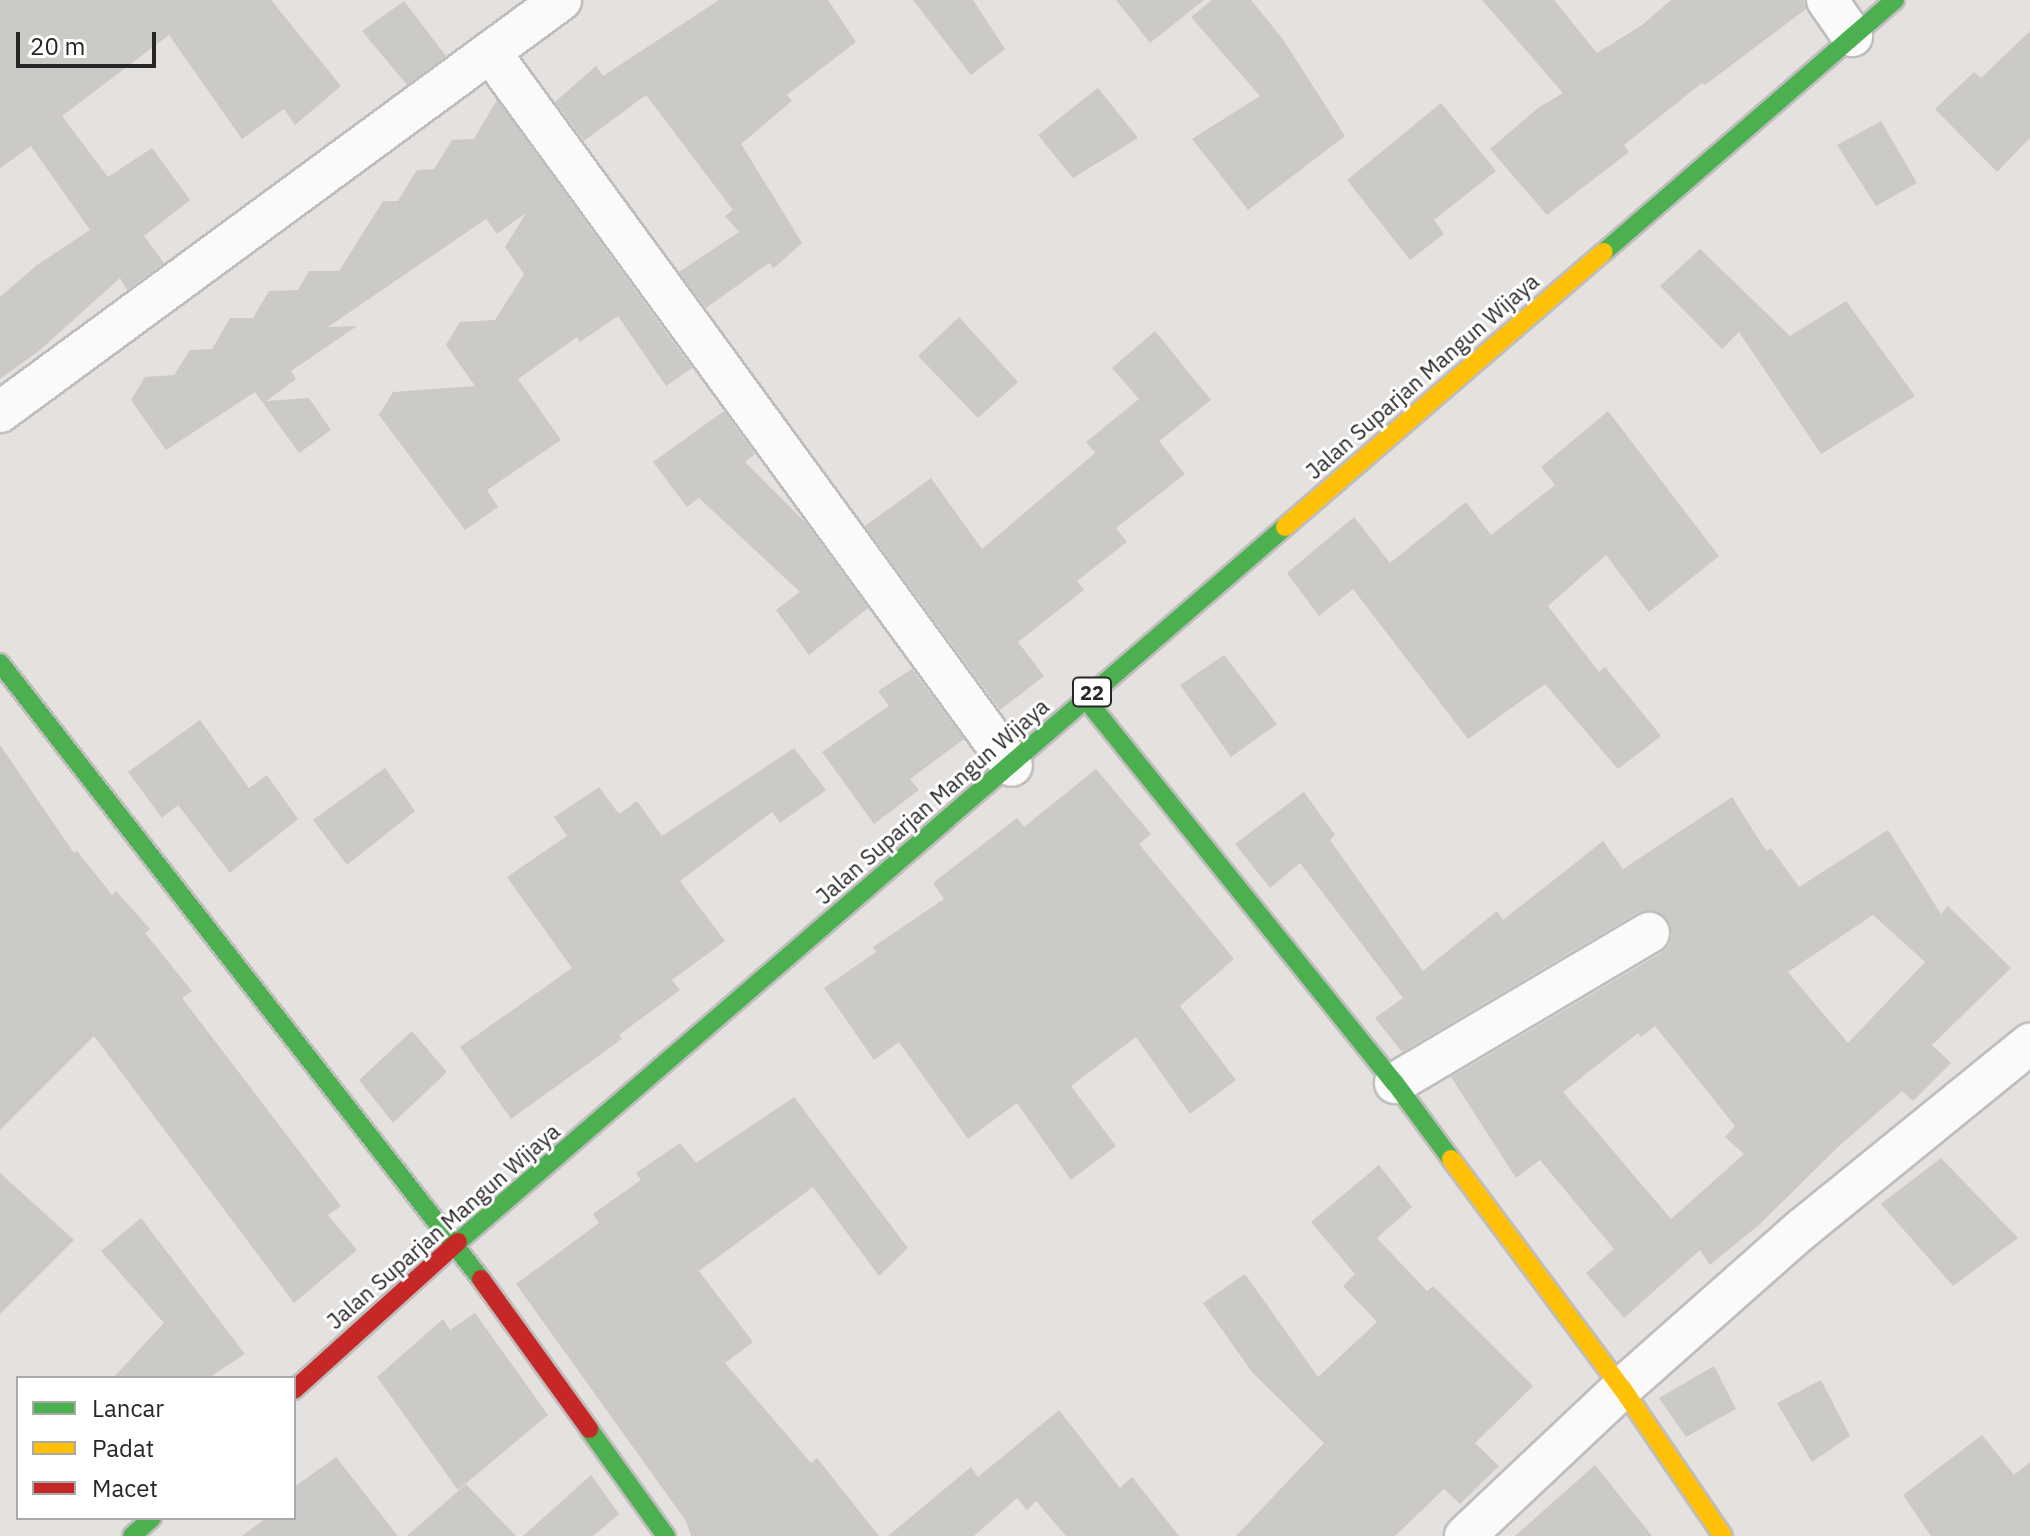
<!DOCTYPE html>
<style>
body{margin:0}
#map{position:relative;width:2030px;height:1536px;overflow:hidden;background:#e4e1de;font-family:"IBM Plex Sans",sans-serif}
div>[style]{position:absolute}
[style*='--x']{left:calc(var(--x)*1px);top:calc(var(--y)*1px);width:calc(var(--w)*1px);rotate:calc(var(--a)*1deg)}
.building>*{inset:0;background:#cccac7}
.roads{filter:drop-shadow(2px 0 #bfbdbe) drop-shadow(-2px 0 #bfbdbe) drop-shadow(0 2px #bfbdbe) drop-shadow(0 -2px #bfbdbe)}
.street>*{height:40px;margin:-20px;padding:0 20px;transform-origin:20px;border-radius:20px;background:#fbfafa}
.fast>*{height:18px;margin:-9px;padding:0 9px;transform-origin:9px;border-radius:9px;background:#4caf50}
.slow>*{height:18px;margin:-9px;padding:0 9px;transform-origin:9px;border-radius:9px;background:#ffc107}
.jam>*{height:18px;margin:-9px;padding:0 9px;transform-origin:9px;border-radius:9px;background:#c62828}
span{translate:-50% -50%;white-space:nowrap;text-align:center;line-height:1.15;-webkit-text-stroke:6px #fff;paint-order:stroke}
.shield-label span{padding:2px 6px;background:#fff;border:2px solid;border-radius:6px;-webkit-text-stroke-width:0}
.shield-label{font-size:20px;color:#272727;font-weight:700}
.street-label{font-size:22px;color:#272727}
.legend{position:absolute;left:16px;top:1376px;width:280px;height:144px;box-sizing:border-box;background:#fff;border:2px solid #a9a9a9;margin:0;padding:10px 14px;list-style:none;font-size:24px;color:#272727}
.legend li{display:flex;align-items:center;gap:16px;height:40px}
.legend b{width:40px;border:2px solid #a9a9a9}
.scale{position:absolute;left:16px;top:32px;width:140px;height:36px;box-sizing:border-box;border:4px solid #272727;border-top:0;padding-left:10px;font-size:24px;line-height:28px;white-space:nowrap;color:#272727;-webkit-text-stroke:6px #fff;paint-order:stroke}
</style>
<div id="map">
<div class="building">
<div style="clip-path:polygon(0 0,271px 0,341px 86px,295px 125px,284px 109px,242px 139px,169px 35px,62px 116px,108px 177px,152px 148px,190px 200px,144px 236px,164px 263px,127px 290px,120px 278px,40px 350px,0 379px,0 297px,37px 265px,90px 230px,31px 146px,0 168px)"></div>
<div style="clip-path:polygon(719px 0,828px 0,856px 42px,787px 95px,792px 101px,741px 144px,802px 243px,774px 268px,769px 263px,706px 308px,679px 272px,739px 232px,725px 216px,733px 210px,646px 95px,584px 141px,555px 102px,596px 66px,603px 76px)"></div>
<div style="clip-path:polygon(913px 0,973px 0,1005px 49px,971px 75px)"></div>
<div style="clip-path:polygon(1116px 0,1204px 0,1150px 43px)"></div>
<div style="clip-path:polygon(1212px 0,1251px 0,1282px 38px,1345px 136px,1248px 210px,1192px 139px,1260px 96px,1191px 17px)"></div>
<div style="clip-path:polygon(1482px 0,1554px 0,1597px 53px,1642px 25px,1671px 0,1804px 0,1806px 9px,1705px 85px,1702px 83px,1624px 145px,1629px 152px,1547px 215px,1490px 149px,1538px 108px,1563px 93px)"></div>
<div style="clip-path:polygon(404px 1px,446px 56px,407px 85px,362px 31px)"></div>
<div style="clip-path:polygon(2030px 31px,2030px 138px,1997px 172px,1935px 109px,1974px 72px,1981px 78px)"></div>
<div style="clip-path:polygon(1098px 88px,1138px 138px,1073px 178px,1038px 135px)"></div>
<div style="clip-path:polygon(497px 100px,692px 368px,666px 386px,618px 316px,580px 342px,577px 337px,518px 379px,561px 440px,487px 490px,498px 507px,465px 530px,379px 415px,393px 392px,475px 386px,446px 345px,460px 322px,495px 320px,524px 274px,505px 247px,526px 213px,497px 234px,486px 219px,328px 327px,357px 326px,291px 371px,296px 379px,266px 401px,309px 398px,331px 430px,299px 453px,255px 392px,166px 450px,131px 400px,145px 377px,174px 375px,190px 350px,212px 349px,230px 318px,253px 318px,269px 291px,298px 290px,309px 271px,339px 271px,383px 201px,398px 201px,417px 170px,434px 169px,452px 140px,474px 139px)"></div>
<div style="clip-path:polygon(1441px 103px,1496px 171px,1434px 220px,1444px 234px,1410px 260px,1347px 180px)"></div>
<div style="clip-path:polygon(1881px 121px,1917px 183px,1876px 206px,1837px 145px)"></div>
<div style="clip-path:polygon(1700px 249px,1790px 336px,1846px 301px,1915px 396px,1821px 454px,1739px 332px,1722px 349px,1660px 286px)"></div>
<div style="clip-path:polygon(959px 317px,1018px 382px,978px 418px,918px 356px)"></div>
<div style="clip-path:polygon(1155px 331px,1211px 400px,1159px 441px,1185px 474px,1116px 528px,1127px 542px,1077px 581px,1084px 590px,1018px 642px,1044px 676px,1000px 710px,865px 526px,931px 478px,982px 549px,1095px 453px,1086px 442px,1139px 399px,1112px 368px)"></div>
<div style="clip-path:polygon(724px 411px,755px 454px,745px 462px,805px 522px,868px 608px,809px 655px,776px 610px,800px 592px,699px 498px,687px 507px,653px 462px)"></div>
<div style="clip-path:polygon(1608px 411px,1719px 556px,1649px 612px,1606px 555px,1548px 606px,1599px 672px,1605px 667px,1661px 736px,1618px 769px,1545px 684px,1468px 739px,1353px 589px,1319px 616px,1287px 573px,1354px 517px,1390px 563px,1466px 502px,1491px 535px,1555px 485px,1541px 467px)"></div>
<div style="clip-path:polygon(1224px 655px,1277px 724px,1231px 757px,1180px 685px)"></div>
<div style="clip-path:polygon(912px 669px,964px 739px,910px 779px,919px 790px,874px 824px,822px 752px,889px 706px,878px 691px)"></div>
<div style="clip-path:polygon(200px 720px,249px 788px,267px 775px,298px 819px,230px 873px,178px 805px,162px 818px,128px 772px)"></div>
<div style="clip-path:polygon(0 745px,74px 853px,77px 851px,112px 895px,116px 891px,150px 929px,145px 933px,192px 991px,182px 998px,341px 1206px,328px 1215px,357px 1250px,294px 1303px,94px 1036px,0 1130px)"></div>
<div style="clip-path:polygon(794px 748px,826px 790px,780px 823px,772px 812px,680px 881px,725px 941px,672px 980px,680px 990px,619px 1035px,622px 1039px,511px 1119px,460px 1047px,572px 968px,507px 877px,567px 836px,554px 817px,599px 787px,619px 814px,637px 801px,662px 836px)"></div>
<div style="clip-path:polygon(385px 768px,415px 811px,347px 865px,313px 820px)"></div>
<div style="clip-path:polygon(1096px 769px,1151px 834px,1139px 844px,1234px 959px,1180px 1006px,1236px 1080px,1190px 1114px,1136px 1037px,1071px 1086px,1116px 1146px,1071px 1180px,1017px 1103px,968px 1139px,899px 1042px,874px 1060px,824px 988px,876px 952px,873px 947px,944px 899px,933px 883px,1017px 818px,1024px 827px)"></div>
<div style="clip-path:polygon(evenodd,1304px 792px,1335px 835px,1330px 840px,1423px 971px,1497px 911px,1503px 920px,1603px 841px,1623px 869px,1732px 797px,1766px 851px,1771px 848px,1799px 887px,1888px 830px,1941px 914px,1948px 906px,2011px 968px,1932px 1045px,1951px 1063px,1913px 1101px,1902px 1091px,1838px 1147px,1760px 1224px,1710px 1265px,1700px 1250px,1624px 1318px,1586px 1273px,1614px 1249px,1540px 1160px,1516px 1178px,1451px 1077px,1661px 953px,1669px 945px,1672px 934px,1668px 921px,1650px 910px,1637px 913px,1402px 1052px,1375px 1018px,1403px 998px,1300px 863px,1270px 888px,1235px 844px,1304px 792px,1873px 915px,1925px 962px,1848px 1043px,1788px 972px,1873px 915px,1304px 792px,1655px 1026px,1735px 1126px,1725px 1137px,1744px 1154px,1671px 1219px,1563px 1092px,1638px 1033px,1641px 1037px,1655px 1026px)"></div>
<div style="clip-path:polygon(412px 1031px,447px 1072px,393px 1123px,359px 1080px)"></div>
<div style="clip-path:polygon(794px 1097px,908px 1248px,879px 1276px,813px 1187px,699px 1271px,753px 1342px,725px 1363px,811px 1463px,817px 1458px,879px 1536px,691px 1536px,686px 1521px,516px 1284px,599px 1223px,593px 1214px,641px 1180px,636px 1173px,680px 1143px,696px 1163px)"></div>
<div style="clip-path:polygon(1941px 1158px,2018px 1238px,1953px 1286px,1881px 1204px)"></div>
<div style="clip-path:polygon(1379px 1165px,1412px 1207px,1377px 1238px,1427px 1291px,1433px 1286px,1533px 1386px,1475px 1443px,1499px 1466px,1460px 1504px,1444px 1489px,1395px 1536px,1236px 1536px,1324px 1443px,1252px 1372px,1203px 1303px,1245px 1274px,1318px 1377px,1377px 1322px,1343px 1286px,1355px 1274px,1311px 1222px)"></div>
<div style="clip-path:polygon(0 1173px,74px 1240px,0 1314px)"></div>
<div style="clip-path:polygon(141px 1218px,245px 1354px,208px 1378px,113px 1378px,164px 1323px,101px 1251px)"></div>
<div style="clip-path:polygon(475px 1313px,548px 1415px,458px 1490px,377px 1377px,443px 1319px,450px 1330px)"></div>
<div style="clip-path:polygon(1714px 1366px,1736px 1409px,1686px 1437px,1659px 1398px)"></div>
<div style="clip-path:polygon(1821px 1380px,1850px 1436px,1812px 1462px,1777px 1403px)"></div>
<div style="clip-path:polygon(1059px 1410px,1120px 1488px,1132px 1477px,1179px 1536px,1066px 1536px,1036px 1501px,1027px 1510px,1017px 1498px,974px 1536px,888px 1536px,971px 1467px,978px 1477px)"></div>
<div style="clip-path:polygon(1982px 1435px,2014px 1475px,2030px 1462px,2030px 1536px,1931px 1536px,1903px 1495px)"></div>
<div style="clip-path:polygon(336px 1457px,398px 1536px,242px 1536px,266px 1518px,294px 1518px,294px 1487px)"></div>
<div style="clip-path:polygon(1595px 1465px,1652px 1536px,1515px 1536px)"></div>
<div style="clip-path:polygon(591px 1475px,619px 1514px,593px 1536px,523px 1536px)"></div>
<div style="clip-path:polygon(466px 1484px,516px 1536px,407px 1536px)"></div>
</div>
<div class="roads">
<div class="street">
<div style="--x:1827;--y:0;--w:44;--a:55.2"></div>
<div style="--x:490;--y:52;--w:884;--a:53.83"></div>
<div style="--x:0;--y:412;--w:696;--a:-36.29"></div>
<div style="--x:1395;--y:1083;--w:295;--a:-30.6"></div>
<div style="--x:1465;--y:1536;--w:216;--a:-43.3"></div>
<div style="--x:1622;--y:1388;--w:240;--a:-41.5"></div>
<div style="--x:1802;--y:1229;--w:294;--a:-39.1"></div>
</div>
<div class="fast">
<div style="--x:1604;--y:252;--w:385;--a:-40.9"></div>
<div style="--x:0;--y:663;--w:782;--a:52.02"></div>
<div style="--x:1085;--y:698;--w:494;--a:51.2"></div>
<div style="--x:1395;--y:1083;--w:94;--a:53.6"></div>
<div style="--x:458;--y:1242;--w:1093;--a:-40.85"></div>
<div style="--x:589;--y:1429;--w:132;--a:54.3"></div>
<div style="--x:132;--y:1536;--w:27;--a:-42"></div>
</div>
<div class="slow">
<div style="--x:1285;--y:527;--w:421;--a:-40.8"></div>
<div style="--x:1451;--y:1159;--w:286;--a:53.3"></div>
<div style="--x:1622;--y:1388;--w:179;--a:55.7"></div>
</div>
<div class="jam">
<div style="--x:481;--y:1279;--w:185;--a:54.2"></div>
<div style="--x:294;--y:1390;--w:221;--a:-42.1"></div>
</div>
</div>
<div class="shield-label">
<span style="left:1092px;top:692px">22</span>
</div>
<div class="street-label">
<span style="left:1422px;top:376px;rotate:-41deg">Jalan Suparjan Mangun Wijaya</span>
<span style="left:932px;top:801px;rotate:-41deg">Jalan Suparjan Mangun Wijaya</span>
<span style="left:443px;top:1226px;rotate:-41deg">Jalan Suparjan Mangun Wijaya</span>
</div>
<ul class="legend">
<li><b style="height:10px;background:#4caf50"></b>Lancar</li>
<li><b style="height:10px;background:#ffc107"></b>Padat</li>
<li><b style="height:10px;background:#c62828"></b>Macet</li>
</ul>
<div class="scale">20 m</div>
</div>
